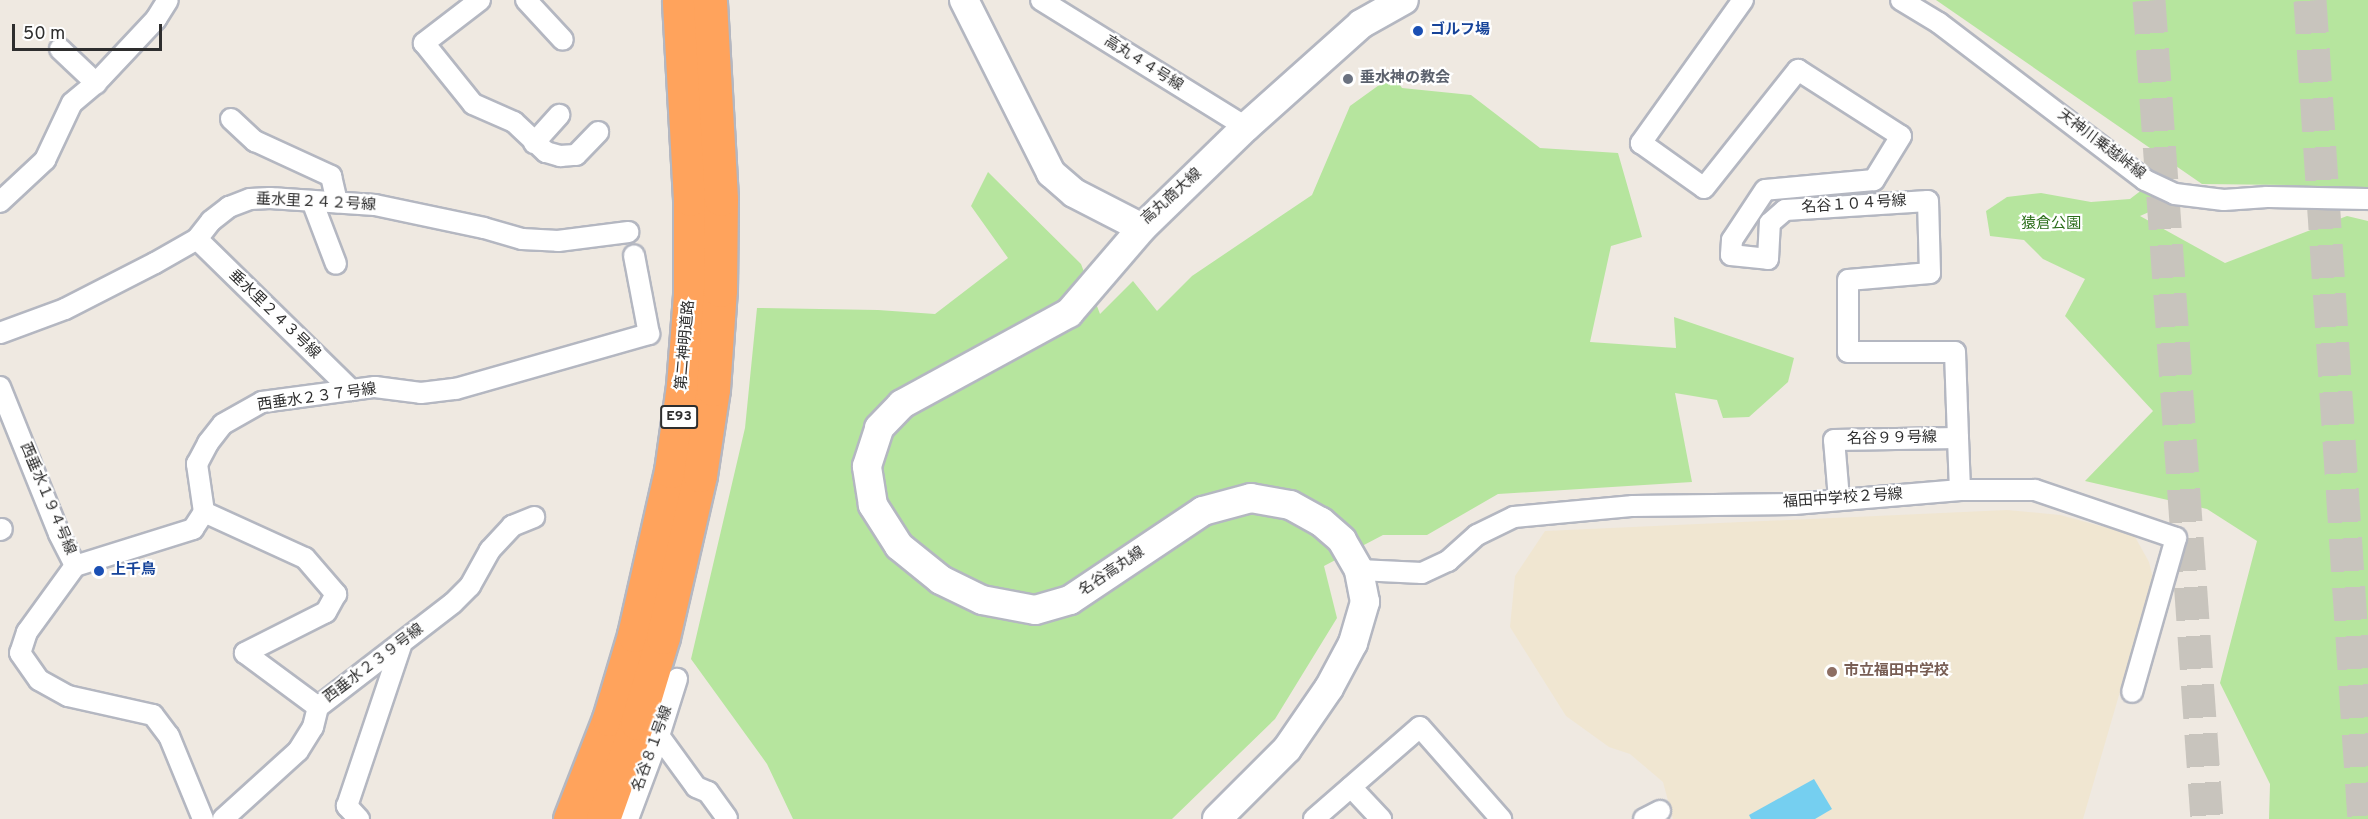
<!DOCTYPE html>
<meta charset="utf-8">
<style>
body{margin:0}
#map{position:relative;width:2368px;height:819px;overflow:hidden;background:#efe9e1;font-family:Overpass,"Noto Sans JP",sans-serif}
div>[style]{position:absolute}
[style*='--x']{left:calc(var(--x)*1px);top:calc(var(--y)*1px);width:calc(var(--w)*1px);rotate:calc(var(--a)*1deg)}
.education>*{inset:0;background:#f0e6d1}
.green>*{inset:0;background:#b6e59e}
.water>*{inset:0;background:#75cff0}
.highway-tunnel>*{height:33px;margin-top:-16.5px;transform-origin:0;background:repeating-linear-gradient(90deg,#c8c4bd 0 33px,transparent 0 49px)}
.roads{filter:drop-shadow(2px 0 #b4b7c1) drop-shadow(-2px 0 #b4b7c1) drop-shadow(0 2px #b4b7c1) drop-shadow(0 -2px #b4b7c1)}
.street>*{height:20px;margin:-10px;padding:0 10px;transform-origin:10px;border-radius:10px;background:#fff}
.secondary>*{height:28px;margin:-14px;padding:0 14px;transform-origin:14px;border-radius:14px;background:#fff}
.highway>*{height:33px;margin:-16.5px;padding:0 16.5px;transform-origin:16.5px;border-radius:16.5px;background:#ffa35c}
.dots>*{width:16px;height:16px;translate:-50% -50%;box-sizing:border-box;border:3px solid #fff;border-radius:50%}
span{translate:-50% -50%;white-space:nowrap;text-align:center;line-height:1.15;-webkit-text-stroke:4.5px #fff;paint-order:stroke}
.shield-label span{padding:2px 4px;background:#fff;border:2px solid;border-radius:4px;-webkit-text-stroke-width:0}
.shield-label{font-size:14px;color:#2e2e2e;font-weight:700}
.transit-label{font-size:15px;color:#164399;font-weight:700}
.left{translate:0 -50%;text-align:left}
.street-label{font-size:15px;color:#2e2e2e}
.worship-label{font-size:15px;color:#5b616d;font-weight:700}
.park-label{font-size:15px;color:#2c6e1b}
.education-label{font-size:15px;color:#785e54;font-weight:700}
.scale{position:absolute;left:12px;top:24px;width:150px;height:27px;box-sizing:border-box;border:3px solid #2e2e2e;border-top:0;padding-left:8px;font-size:18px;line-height:21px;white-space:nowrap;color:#2e2e2e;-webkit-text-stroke:4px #fff;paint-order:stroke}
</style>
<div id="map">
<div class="education">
<div style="clip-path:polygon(2007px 510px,2060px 515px,2134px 535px,2149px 562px,2153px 578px,2083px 819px,1673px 819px,1663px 782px,1630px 754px,1609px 747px,1566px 716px,1510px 627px,1515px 576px,1545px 531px)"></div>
</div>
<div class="green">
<div style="clip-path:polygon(1936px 0,2368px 0,2368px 194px,2291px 185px,2202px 184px)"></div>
<div style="clip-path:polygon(1393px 75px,1402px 88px,1471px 95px,1540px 148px,1618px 153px,1642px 237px,1611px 246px,1590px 342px,1676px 348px,1674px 317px,1794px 358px,1788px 382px,1749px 417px,1723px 418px,1717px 400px,1675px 393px,1692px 482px,1498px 494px,1427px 535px,1383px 535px,1324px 566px,1337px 618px,1275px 719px,1172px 819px,793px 819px,767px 764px,691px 659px,745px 428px,757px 308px,878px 310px,935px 314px,1008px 258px,971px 206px,988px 172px,1081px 264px,1100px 314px,1133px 281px,1157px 311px,1192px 276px,1312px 195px,1350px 106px)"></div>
<div style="clip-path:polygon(2147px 186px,2176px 200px,2140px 216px,2225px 263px,2347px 216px,2368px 221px,2368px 819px,2269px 819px,2270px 784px,2220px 683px,2257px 541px,2207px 509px,2085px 481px,2153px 411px,2065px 316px,2085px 279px,2043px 259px,2024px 240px,1990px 236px,1986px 211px,2007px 197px,2041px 193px,2091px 202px,2130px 199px)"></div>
</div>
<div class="water">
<div style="clip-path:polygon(1814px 779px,1832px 809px,1815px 819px,1751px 819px,1749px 815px)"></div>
</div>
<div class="highway-tunnel">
<div style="--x:2149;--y:0;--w:821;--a:85.95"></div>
<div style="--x:2310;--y:0;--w:821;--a:86.23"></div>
</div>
<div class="roads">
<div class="street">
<div style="--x:480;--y:0;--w:71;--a:142.5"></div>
<div style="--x:424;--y:43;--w:78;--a:51.2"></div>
<div style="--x:473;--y:104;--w:45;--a:23.7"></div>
<div style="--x:514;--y:122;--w:44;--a:43.2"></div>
<div style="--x:546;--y:152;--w:15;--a:16"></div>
<div style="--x:560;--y:156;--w:16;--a:-4"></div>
<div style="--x:576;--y:155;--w:32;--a:-46"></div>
<div style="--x:526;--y:0;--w:54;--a:47.2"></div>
<div style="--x:1041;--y:0;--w:241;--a:31.8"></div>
<div style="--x:1743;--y:0;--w:176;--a:125.5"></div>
<div style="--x:1641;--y:143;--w:77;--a:35.5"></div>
<div style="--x:1704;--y:188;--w:151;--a:-51.5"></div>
<div style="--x:1798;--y:70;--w:122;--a:32.7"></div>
<div style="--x:1901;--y:136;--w:52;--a:121.5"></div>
<div style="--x:1874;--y:180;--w:109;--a:174.8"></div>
<div style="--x:1765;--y:190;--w:60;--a:123.4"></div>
<div style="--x:1732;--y:240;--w:15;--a:94"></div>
<div style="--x:1731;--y:255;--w:37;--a:6"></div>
<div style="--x:1768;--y:259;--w:36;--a:-87"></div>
<div style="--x:1770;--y:223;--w:20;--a:-41"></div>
<div style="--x:1785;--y:210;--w:143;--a:-3.6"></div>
<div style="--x:1928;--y:201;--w:72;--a:88.4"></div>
<div style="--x:1930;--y:273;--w:82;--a:175.1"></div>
<div style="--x:1848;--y:280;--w:72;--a:90"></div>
<div style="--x:1848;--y:352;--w:107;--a:0"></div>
<div style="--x:1955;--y:352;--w:86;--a:88"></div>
<div style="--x:1901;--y:0;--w:44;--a:31.2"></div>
<div style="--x:1939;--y:23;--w:259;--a:37.3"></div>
<div style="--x:2145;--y:180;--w:33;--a:25"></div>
<div style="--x:2175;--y:194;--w:49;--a:7"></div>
<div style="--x:2224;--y:200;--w:43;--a:-4"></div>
<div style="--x:2267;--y:197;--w:101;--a:1.1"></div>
<div style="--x:60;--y:49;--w:50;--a:43.4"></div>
<div style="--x:231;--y:119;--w:33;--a:43"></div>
<div style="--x:255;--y:141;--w:84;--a:24.7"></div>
<div style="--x:331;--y:176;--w:27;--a:77"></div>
<div style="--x:534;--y:143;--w:38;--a:-48"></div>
<div style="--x:312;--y:201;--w:67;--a:69.1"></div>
<div style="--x:0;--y:202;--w:62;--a:-43"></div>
<div style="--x:45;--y:160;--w:63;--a:-64.7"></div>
<div style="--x:72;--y:103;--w:31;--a:-40"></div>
<div style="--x:96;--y:83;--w:88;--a:-46.8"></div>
<div style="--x:156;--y:19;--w:22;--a:-58"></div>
<div style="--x:197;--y:239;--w:216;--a:44.4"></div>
<div style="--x:0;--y:333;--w:69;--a:-20.3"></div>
<div style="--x:65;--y:309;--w:101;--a:-27.1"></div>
<div style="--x:155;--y:263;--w:48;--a:-29.7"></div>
<div style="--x:197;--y:239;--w:23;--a:-52"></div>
<div style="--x:211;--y:221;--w:23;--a:-38"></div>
<div style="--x:229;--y:207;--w:22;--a:-21"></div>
<div style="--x:250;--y:199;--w:20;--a:-3"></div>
<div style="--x:270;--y:198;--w:105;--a:3.8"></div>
<div style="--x:375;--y:205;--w:111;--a:11.9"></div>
<div style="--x:484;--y:228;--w:40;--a:16"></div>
<div style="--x:522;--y:239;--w:36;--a:3"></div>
<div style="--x:558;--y:241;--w:71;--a:-7.3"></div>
<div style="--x:0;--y:387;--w:158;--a:68.1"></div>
<div style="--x:59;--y:534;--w:36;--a:63"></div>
<div style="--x:1839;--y:499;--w:59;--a:-94.8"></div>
<div style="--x:1834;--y:440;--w:124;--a:-0.9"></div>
<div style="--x:1958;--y:438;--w:52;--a:87.8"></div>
<div style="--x:204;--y:512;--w:111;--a:24.5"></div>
<div style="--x:305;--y:558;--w:48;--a:49.3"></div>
<div style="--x:336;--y:594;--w:21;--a:119"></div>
<div style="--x:326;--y:612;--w:91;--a:153.2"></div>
<div style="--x:245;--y:653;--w:91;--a:36.5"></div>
<div style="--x:0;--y:530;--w:2;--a:-27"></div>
<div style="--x:75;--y:566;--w:124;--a:-17.4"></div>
<div style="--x:193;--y:529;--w:20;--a:-57"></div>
<div style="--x:204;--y:512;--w:49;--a:-98.3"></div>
<div style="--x:197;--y:464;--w:24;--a:-62"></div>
<div style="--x:208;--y:443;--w:24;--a:-52"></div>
<div style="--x:223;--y:424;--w:45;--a:-29.4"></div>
<div style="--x:262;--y:402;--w:114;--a:-7.6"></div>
<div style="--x:375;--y:387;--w:46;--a:7.4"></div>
<div style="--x:421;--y:393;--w:35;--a:-7"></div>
<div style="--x:456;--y:389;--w:201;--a:-15.9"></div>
<div style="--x:649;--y:334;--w:80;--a:-100.8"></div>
<div style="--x:75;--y:566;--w:82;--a:126"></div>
<div style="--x:27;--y:632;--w:22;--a:108"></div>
<div style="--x:20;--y:653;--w:33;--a:55"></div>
<div style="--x:39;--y:680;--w:33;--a:29"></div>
<div style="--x:68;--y:696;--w:87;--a:12.6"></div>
<div style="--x:153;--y:715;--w:26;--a:53"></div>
<div style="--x:169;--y:736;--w:90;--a:67.7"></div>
<div style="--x:1359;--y:570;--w:63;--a:2.7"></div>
<div style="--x:1422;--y:573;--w:29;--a:-25"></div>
<div style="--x:1448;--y:561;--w:39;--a:-42"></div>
<div style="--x:1477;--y:535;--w:41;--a:-25.9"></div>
<div style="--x:1514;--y:517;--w:120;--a:-5.3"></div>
<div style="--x:1633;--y:506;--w:161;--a:-0.7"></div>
<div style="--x:1794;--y:504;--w:167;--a:-4.8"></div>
<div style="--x:1960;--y:490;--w:75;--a:0"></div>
<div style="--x:2035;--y:490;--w:149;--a:18.8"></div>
<div style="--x:2176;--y:538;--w:160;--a:105.9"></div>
<div style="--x:659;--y:736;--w:63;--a:54"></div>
<div style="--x:696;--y:787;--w:13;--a:23"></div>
<div style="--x:708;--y:792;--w:32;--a:54"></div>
<div style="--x:1351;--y:787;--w:44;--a:46.8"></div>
<div style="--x:223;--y:819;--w:101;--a:-42.2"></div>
<div style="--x:298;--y:751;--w:28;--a:-58"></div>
<div style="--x:313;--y:727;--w:21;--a:-76"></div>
<div style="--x:318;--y:707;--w:170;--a:-37.6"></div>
<div style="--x:453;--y:603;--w:24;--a:-45"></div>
<div style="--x:470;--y:586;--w:41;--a:-60.9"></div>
<div style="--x:490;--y:550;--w:33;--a:-47"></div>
<div style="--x:512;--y:526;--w:24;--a:-22"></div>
<div style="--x:359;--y:819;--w:18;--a:-133"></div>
<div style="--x:347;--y:806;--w:169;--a:-71.4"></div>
<div style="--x:628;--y:819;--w:89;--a:-69.5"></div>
<div style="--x:659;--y:736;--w:60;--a:-72.5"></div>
<div style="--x:1314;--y:819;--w:140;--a:-41"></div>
<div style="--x:1420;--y:727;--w:123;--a:48.6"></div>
<div style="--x:1644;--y:819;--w:18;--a:-27"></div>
</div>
<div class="secondary">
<div style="--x:964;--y:0;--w:194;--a:63.3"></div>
<div style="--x:1051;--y:173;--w:30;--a:41"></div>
<div style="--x:1074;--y:193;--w:76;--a:27.2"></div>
<div style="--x:1217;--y:819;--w:99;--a:-45"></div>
<div style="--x:1287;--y:749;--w:74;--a:-55.5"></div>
<div style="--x:1329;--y:688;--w:51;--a:-61.9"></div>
<div style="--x:1353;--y:643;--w:43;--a:-73.7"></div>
<div style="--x:1365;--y:602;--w:33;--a:-101"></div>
<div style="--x:1359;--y:570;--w:34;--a:-120"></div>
<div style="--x:1342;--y:540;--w:28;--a:-139"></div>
<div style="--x:1321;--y:522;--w:35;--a:-151"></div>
<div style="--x:1290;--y:505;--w:40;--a:-170"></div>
<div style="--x:1251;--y:498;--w:50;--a:164.8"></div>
<div style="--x:1203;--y:511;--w:160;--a:146.2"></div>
<div style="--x:1070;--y:600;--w:36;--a:164"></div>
<div style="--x:1035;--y:610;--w:54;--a:-169.3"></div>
<div style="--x:982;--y:600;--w:46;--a:-154"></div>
<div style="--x:941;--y:580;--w:54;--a:-141"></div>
<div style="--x:899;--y:546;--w:49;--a:-122.4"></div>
<div style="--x:873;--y:505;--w:39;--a:-99"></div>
<div style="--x:867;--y:466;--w:40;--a:-72"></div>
<div style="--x:879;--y:428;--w:33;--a:-46"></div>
<div style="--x:902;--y:404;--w:190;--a:-28.6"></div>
<div style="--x:1069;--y:313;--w:112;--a:-49.3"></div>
<div style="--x:1142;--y:228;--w:145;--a:-44.2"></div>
<div style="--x:1246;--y:127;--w:154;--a:-41.8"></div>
<div style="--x:1361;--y:24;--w:49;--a:-29.2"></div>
</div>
<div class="highway">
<div style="--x:570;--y:819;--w:107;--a:-68.7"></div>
<div style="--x:609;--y:719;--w:88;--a:-73.4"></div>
<div style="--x:634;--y:635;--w:168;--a:-77.3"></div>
<div style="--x:671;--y:471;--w:86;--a:-82"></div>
<div style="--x:683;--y:386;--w:92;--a:-85.6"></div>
<div style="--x:690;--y:294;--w:95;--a:-90"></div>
<div style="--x:690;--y:199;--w:199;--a:-93.2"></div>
<div style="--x:603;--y:819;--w:102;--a:-70.5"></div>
<div style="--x:637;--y:723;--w:90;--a:-73.2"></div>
<div style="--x:663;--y:637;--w:166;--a:-77.1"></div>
<div style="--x:700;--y:475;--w:87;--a:-81.4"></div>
<div style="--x:713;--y:389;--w:99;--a:-86"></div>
<div style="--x:720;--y:290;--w:91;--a:-89.4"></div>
<div style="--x:721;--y:199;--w:199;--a:-93.2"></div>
</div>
</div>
<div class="dots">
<div style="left:1418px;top:31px;background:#1a4fb4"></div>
<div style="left:1348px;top:79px;background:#6b7280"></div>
<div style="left:99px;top:571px;background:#1a4fb4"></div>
<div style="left:1832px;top:672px;background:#8d6e63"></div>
</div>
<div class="shield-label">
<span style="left:679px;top:417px">E93</span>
</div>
<div class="transit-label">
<span class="left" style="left:1430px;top:31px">ゴルフ場</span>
<span class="left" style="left:111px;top:571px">上千鳥</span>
</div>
<div class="street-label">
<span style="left:1143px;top:64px;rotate:32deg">高丸４４号線</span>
<span style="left:2101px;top:145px;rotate:37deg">天神川乗越峠線</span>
<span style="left:1172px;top:197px;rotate:-42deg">高丸商大線</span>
<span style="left:316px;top:203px;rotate:3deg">垂水里２４２号線</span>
<span style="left:1854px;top:205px;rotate:-4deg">名谷１０４号線</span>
<span style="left:274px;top:315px;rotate:44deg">垂水里２４３号線</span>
<span style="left:686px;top:345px;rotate:-85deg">第二神明道路</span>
<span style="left:317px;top:398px;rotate:-8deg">西垂水２３７号線</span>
<span style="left:1892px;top:439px;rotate:-1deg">名谷９９号線</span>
<span style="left:47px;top:499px;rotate:67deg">西垂水１９４号線</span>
<span style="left:1843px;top:499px;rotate:-4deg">福田中学校２号線</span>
<span style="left:1112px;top:572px;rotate:-34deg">名谷高丸線</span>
<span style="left:374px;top:664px;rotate:-37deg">西垂水２３９号線</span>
<span style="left:653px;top:749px;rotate:-70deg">名谷８１号線</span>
</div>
<div class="worship-label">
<span class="left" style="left:1360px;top:79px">垂水神の教会</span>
</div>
<div class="park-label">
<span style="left:2051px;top:225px">猿倉公園</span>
</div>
<div class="education-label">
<span class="left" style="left:1844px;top:672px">市立福田中学校</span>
</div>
<div class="scale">50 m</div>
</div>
